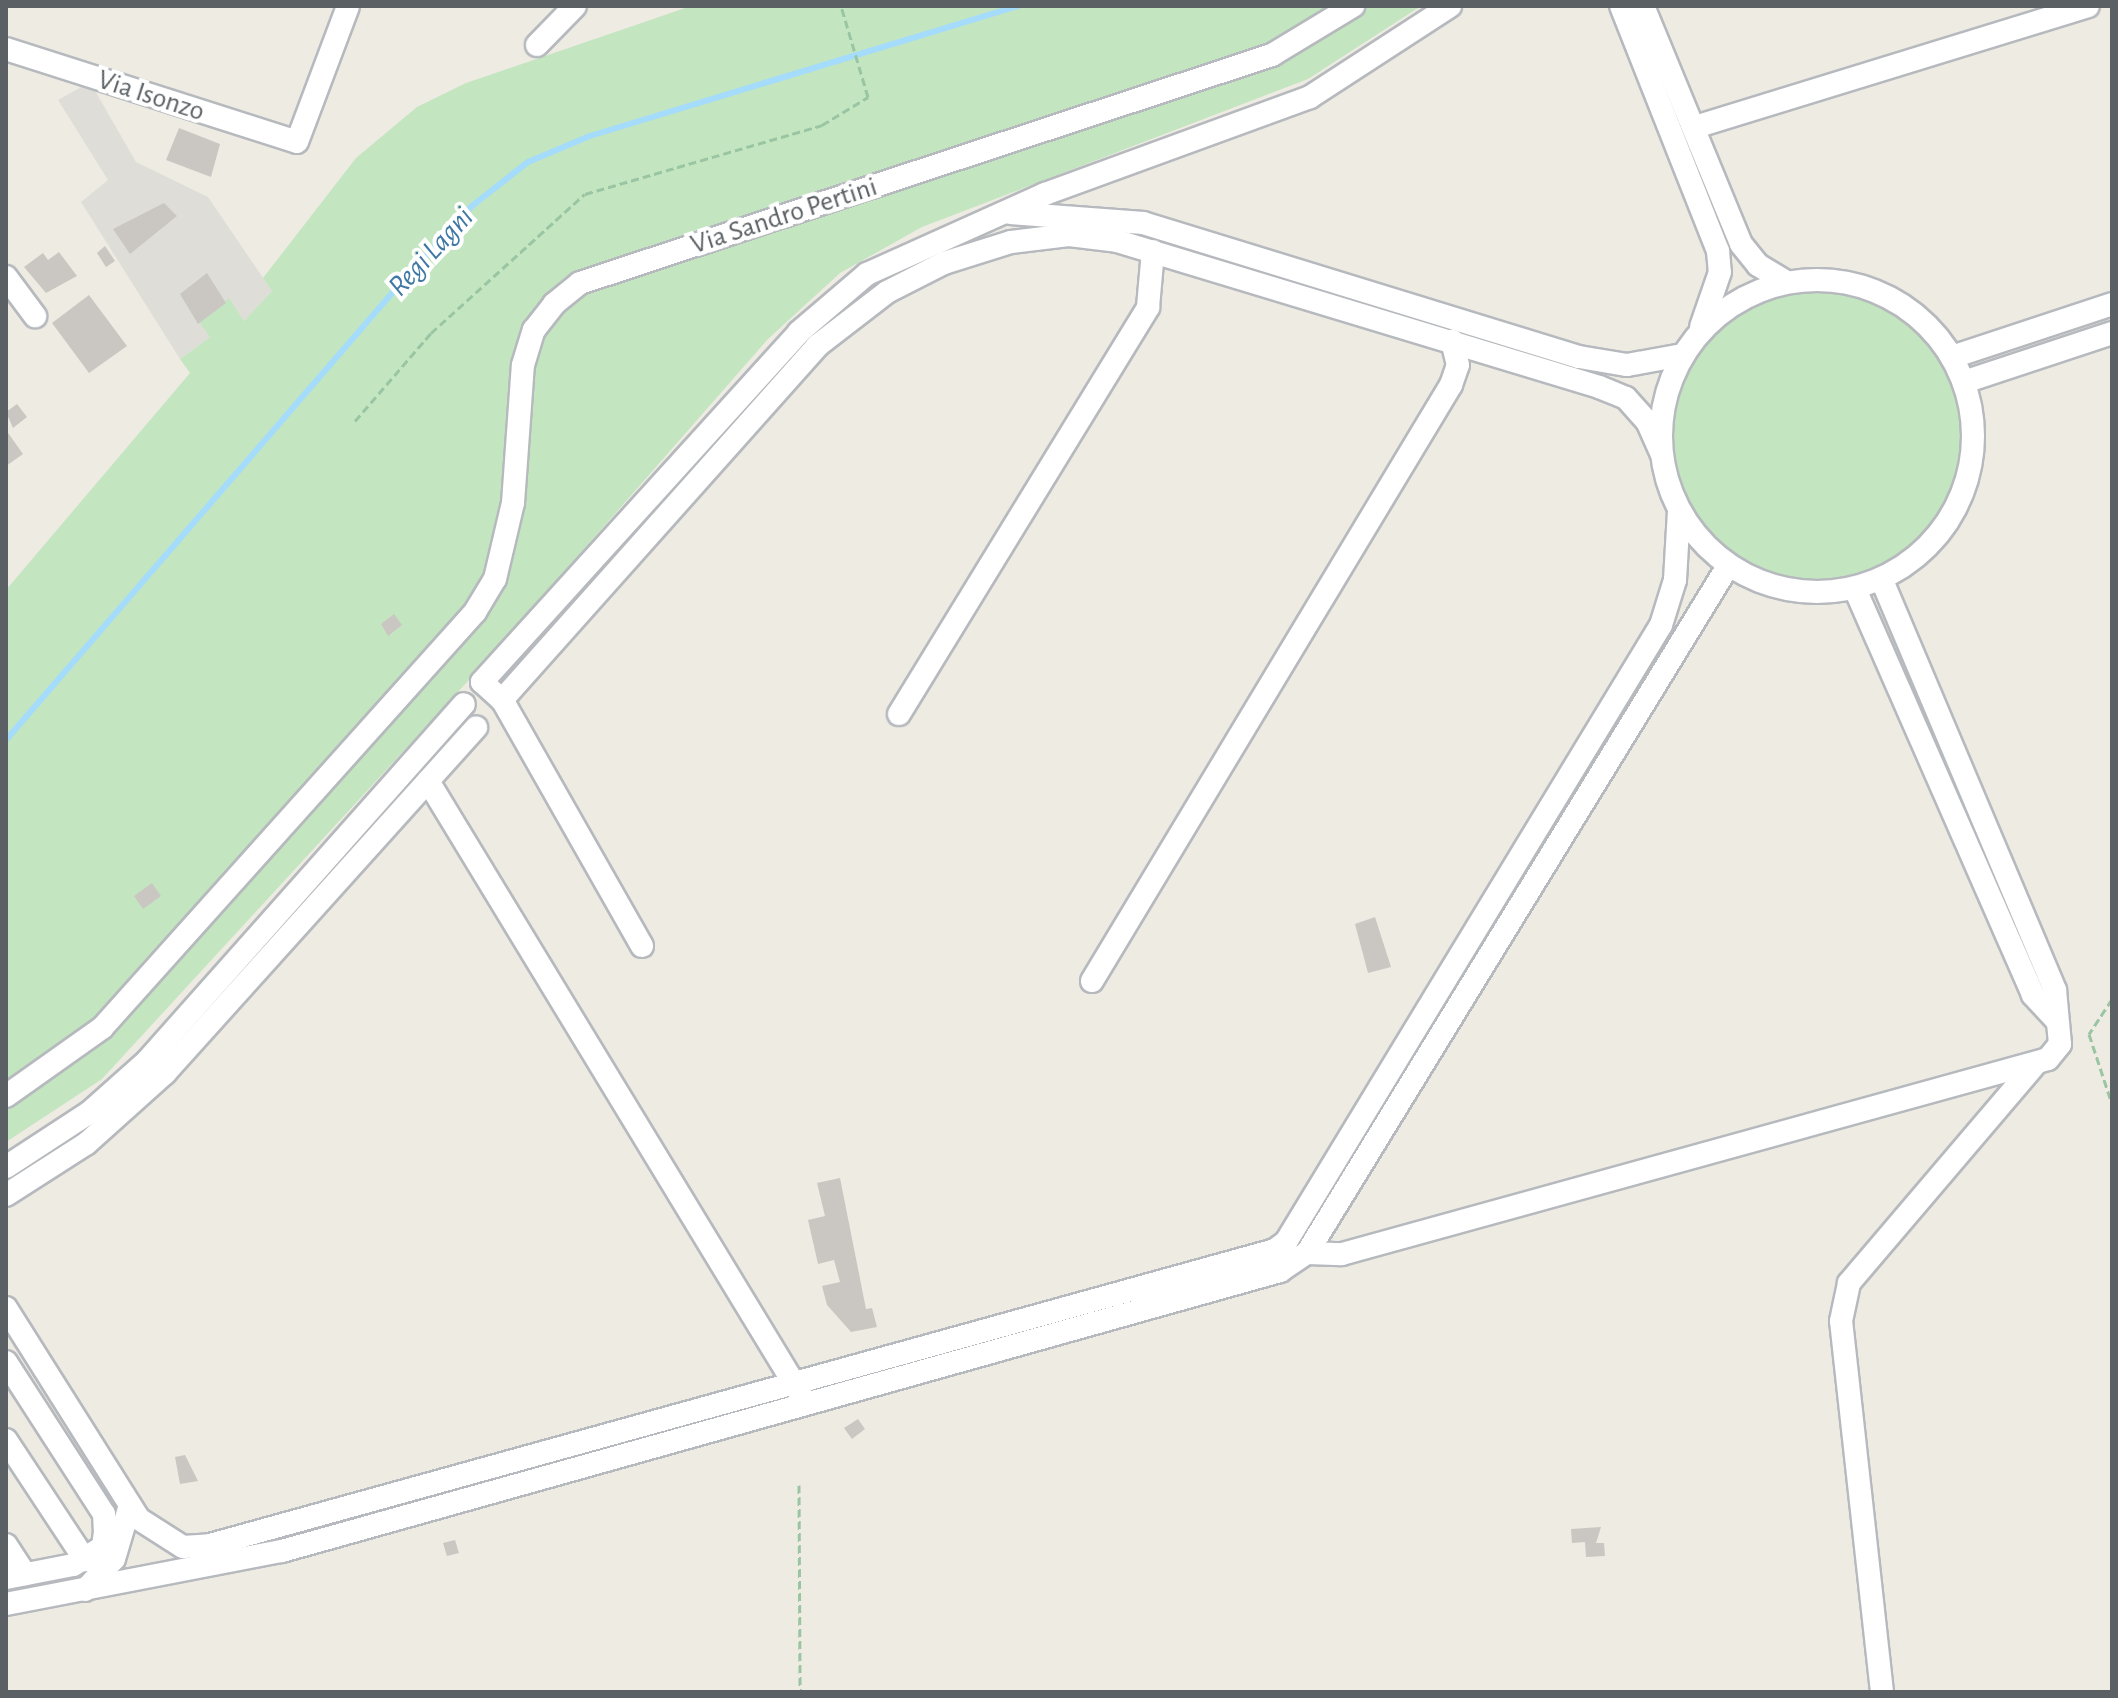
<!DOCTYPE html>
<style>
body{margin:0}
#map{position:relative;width:2118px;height:1698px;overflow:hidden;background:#eeebe3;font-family:"Alegreya Sans",sans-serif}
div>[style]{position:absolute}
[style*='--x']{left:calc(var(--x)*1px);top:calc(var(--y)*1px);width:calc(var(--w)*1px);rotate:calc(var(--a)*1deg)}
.industrial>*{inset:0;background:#dfddd8}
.green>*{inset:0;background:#c3e5c0}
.round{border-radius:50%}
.stream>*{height:6px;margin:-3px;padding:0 3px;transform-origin:3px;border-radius:3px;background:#a5dcfc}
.building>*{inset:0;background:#cac7c3}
.path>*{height:3px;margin-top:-1.5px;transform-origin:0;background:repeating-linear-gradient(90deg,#9ac5a3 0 8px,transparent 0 12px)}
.roads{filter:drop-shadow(2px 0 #b6b9bd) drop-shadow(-2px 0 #b6b9bd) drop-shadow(0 2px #b6b9bd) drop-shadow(0 -2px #b6b9bd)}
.minor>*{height:22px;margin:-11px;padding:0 11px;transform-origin:11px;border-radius:11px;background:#fff}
.minor>.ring{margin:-11px;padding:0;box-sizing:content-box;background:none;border:22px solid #fff;border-radius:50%}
span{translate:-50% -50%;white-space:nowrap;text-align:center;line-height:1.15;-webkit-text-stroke:8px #fff;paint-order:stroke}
.street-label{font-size:28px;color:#5b6064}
.water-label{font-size:30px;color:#4078a5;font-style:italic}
.frame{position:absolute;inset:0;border:8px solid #5b6064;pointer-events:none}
</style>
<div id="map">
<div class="industrial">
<div style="clip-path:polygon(90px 82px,136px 162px,208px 197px,272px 291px,244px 321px,229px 299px,210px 337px,180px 359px,81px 202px,108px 180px,58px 100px)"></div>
</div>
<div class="green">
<div style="clip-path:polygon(691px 6px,1421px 6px,1308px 79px,922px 227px,840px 273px,768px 339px,479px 669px,102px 1079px,6px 1142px,6px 590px,190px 373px,180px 359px,210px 337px,198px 320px,229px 298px,244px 321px,272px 291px,263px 278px,356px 158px,417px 107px,466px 83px)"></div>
<div class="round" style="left:1673px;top:292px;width:288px;height:288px"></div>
</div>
<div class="stream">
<div style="--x:6;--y:740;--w:610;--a:-49.18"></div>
<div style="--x:405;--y:278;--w:98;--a:-47.1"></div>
<div style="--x:472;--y:206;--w:71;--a:-38.2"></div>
<div style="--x:528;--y:162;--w:67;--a:-22.8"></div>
<div style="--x:590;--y:136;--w:447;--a:-16.9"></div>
</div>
<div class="building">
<div style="clip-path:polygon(179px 128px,220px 144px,211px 177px,166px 160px)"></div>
<div style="clip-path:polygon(164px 203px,177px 216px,130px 254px,113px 229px)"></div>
<div style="clip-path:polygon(105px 246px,115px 261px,106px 267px,97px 253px)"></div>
<div style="clip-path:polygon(59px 252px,77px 276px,46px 293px,24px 267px,43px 253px,48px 260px)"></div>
<div style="clip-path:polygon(207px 273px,226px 303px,198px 324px,180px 294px)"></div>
<div style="clip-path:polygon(89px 295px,127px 346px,89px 373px,52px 323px)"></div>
<div style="clip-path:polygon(17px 404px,27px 417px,13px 428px,6px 412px)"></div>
<div style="clip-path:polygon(6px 430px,23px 454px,6px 466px)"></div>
<div style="clip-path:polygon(394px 614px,402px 625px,388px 636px,381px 624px)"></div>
<div style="clip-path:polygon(152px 883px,161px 896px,143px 909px,134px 896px)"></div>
<div style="clip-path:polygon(1375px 917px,1391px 967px,1368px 973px,1355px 924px)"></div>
<div style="clip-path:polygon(840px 1178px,866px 1309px,872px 1308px,877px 1327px,851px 1332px,827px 1305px,822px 1286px,840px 1282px,834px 1260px,818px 1264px,808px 1220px,825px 1216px,817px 1183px)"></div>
<div style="clip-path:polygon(858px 1419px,865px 1429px,852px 1439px,844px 1428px)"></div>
<div style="clip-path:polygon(185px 1455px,198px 1481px,180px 1484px,175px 1457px)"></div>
<div style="clip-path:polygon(1601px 1527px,1596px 1543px,1604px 1543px,1605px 1556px,1586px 1557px,1585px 1542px,1572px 1543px,1571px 1529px)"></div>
<div style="clip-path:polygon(455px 1540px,459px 1553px,447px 1556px,443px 1543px)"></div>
</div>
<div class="path">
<div style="--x:355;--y:421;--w:116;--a:-49.2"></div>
<div style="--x:431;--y:333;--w:207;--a:-42.1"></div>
<div style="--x:585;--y:194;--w:247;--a:-16.2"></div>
<div style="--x:822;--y:125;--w:54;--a:-31.3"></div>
<div style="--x:868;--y:97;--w:95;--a:-106.5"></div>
<div style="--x:2112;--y:999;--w:42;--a:123.3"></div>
<div style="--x:2089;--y:1034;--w:74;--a:71.8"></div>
<div style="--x:799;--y:1485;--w:207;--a:89.7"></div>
</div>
<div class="roads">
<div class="minor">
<div style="--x:1621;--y:6;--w:264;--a:68.4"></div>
<div style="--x:1718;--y:251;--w:21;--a:85"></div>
<div style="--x:1720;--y:272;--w:58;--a:109.1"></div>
<div style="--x:1643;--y:6;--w:257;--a:67.6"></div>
<div style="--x:1741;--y:244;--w:27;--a:51"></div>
<div style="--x:1758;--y:265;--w:33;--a:31"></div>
<div style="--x:537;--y:45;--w:54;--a:-45.7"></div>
<div style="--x:6;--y:49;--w:305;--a:17.7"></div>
<div style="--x:297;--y:142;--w:145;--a:-69.4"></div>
<div style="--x:1695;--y:127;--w:411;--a:-17.1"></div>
<div style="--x:1011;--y:213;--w:132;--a:4.3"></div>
<div style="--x:1143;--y:223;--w:456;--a:17.1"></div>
<div style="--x:1579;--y:357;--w:49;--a:9.5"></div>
<div style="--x:1627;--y:365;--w:56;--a:-10.3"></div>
<div style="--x:6;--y:277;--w:49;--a:53.4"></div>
<div class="ring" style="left:1661px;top:280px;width:290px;height:290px"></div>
<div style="--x:1952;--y:357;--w:169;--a:-18.3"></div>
<div style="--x:1964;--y:382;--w:156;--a:-18.3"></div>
<div style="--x:1855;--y:589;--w:443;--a:66.3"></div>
<div style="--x:2033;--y:995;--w:35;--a:47"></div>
<div style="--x:502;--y:700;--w:474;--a:-48.3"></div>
<div style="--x:817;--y:346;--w:88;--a:-37.6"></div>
<div style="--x:887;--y:292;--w:64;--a:-27"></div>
<div style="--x:944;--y:263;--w:70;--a:-17.4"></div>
<div style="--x:1011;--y:242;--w:58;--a:-6.9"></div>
<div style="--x:1069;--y:235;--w:48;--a:7.1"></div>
<div style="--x:1117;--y:241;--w:504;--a:16.85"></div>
<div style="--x:1599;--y:387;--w:29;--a:22"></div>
<div style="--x:1626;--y:398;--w:31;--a:48"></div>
<div style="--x:1647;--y:421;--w:35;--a:66"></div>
<div style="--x:899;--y:714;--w:477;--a:-58.5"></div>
<div style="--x:1148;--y:307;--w:56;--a:-84.9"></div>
<div style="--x:428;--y:781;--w:718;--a:58.72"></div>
<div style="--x:642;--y:946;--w:283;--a:-119.6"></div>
<div style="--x:502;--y:700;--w:27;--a:-138"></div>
<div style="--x:482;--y:682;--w:472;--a:-47.8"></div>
<div style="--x:799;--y:332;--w:89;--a:-40.5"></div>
<div style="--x:867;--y:274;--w:195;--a:-24.2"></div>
<div style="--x:1045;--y:194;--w:282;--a:-20.1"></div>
<div style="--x:1310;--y:97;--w:167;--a:-33"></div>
<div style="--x:1092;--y:981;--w:696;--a:-58.94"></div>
<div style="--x:1451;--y:385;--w:21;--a:-71"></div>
<div style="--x:1458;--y:365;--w:25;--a:-104"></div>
<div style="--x:6;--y:1096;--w:118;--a:-35.3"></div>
<div style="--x:102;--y:1028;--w:559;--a:-48.12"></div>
<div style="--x:475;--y:612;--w:39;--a:-59"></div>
<div style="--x:495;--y:579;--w:78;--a:-76.7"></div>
<div style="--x:513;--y:503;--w:138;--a:-85.9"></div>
<div style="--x:523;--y:365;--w:37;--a:-73"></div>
<div style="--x:534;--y:330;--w:33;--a:-52"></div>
<div style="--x:554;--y:304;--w:33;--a:-39"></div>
<div style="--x:580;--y:283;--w:729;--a:-18.24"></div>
<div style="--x:1272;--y:55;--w:95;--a:-31.2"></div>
<div style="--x:6;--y:1167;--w:100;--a:-33.2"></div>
<div style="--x:90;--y:1112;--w:76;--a:-41.8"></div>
<div style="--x:147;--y:1061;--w:477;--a:-48.4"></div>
<div style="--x:6;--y:1195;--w:96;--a:-32.7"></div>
<div style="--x:87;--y:1143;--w:105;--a:-41.9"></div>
<div style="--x:165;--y:1073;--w:465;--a:-48"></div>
<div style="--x:1307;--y:1253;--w:35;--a:2"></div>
<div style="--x:1342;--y:1254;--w:732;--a:-15.44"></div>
<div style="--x:2048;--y:1059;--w:19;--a:-51"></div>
<div style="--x:2060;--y:1044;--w:54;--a:-95.3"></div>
<div style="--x:2055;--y:990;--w:446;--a:-112.9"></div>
<div style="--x:6;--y:1308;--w:249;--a:57.8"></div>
<div style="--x:139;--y:1519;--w:52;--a:32.5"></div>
<div style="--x:183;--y:1547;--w:27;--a:-4"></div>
<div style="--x:210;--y:1545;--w:1105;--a:-15.48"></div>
<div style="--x:1275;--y:1250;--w:14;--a:-36"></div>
<div style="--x:1286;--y:1242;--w:722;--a:-58.71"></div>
<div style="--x:1661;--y:625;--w:47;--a:-72.7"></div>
<div style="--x:1675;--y:580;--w:69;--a:-86.7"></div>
<div style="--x:6;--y:1362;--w:181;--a:57.2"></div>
<div style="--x:104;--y:1514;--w:18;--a:87"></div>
<div style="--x:105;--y:1532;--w:15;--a:98"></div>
<div style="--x:103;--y:1547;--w:35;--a:149"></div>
<div style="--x:73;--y:1565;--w:68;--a:169"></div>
<div style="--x:6;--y:1440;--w:144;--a:56.6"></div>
<div style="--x:6;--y:1545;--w:35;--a:57"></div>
<div style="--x:85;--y:1590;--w:42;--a:-46.9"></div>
<div style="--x:114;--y:1559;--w:56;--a:-73.5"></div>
<div style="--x:6;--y:1604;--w:281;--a:-10.9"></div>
<div style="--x:282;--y:1551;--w:1037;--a:-15.67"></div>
<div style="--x:1280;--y:1271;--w:32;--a:-34"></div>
<div style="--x:1307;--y:1253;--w:806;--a:-58.5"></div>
<div style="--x:1882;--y:1692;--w:373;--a:-96.3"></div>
<div style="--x:1841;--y:1321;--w:39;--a:-78"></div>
<div style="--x:1849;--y:1283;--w:284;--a:-49.6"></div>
</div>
</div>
<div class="street-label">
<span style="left:151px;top:96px;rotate:18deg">Via Isonzo</span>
<span style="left:784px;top:216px;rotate:-18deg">Via Sandro Pertini</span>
</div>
<div class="water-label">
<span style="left:431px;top:252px;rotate:-47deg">Regi Lagni</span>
</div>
<div class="frame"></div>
</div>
